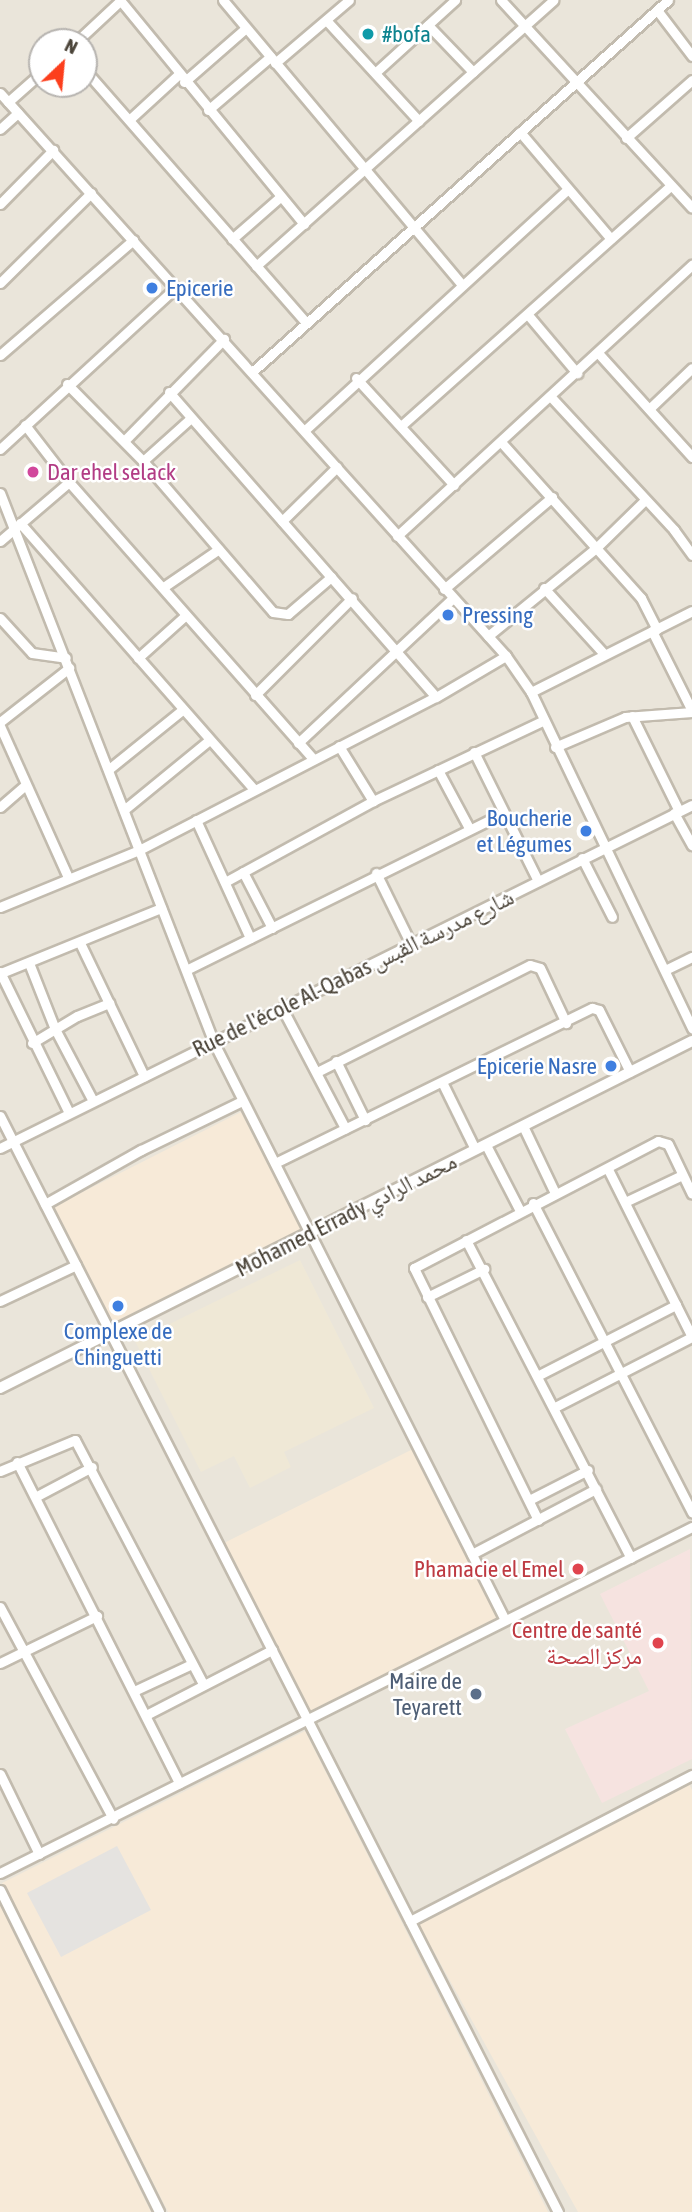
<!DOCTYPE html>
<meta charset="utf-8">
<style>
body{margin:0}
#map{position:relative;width:692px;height:2212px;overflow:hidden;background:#f6f3ec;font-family:"Asap Condensed","Noto Naskh Arabic",sans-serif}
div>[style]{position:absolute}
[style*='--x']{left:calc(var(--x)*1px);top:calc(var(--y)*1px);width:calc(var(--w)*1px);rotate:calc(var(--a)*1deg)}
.residential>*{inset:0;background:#eae5da}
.commercial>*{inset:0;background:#f7ead8}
.education>*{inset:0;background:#efe8d6}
.medical>*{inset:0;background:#f6e3e0}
.parking>*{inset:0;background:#e5e3e0}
.roads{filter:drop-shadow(2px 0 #c2bbae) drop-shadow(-2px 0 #c2bbae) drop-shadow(0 2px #c2bbae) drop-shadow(0 -2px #c2bbae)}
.minor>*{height:9px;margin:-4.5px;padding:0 4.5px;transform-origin:4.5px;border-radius:4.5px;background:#fff}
.tertiary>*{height:10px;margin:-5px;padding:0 5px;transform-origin:5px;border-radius:5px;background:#fff}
.dots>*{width:19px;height:19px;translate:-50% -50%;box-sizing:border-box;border:4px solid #fff;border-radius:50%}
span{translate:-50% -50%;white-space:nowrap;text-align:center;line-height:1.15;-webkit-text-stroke:5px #fff;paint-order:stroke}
.culture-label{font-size:23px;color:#0d838f}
.left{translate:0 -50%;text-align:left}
.shop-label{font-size:23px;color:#366cbe}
.right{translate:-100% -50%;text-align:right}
.hotel-label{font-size:23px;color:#b23c85}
.street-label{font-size:23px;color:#4b4439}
.health-label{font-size:23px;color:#be3a42}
.service-label{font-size:23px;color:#4e5e75}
.north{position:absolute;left:28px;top:28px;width:70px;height:70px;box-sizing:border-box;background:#fff;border:2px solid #b7b4b0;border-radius:50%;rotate:26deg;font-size:19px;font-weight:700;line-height:28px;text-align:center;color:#4b4439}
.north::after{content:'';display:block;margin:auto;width:24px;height:32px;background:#fc3f1d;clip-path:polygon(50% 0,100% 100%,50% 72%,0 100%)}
</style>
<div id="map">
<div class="residential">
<div style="clip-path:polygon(evenodd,0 0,692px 0,692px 2212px,0 2212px,0 0,42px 42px,84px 42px,84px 84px,42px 84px,42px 42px)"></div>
</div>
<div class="commercial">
<div style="clip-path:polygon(241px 1112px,303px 1233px,115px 1327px,53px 1207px)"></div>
<div style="clip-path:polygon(415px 1448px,501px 1618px,310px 1713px,224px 1543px)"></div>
<div style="clip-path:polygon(305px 1731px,548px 2212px,168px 2212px,2px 1883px)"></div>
<div style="clip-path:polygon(688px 1782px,692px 1790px,692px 2212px,578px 2212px,418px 1923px)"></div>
<div style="clip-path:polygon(0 1905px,151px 2212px,0 2212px)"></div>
</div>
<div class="education">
<div style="clip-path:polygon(300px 1260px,374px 1408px,284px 1452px,291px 1467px,250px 1488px,234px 1456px,201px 1472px,135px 1341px)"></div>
</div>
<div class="medical">
<div style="clip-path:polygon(690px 1549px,692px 1759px,602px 1803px,565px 1729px,649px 1691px,600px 1594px)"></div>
</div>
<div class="parking">
<div style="clip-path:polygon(117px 1846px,151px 1910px,61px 1957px,27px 1893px)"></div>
</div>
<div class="roads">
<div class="minor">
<div style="--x:120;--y:0;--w:290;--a:50.6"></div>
<div style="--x:223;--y:0;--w:371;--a:50"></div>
<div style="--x:501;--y:0;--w:282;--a:47.4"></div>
<div style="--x:657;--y:10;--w:58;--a:52.7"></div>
<div style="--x:326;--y:20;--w:137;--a:47.4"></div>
<div style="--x:428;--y:25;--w:65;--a:46.2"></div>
<div style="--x:76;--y:42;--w:60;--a:-43"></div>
<div style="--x:275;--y:63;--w:97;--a:-40.4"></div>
<div style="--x:84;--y:69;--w:337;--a:48.8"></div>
<div style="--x:376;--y:72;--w:107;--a:-42.3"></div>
<div style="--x:184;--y:82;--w:82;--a:-41.1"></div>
<div style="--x:0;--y:93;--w:757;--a:48.05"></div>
<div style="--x:506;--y:656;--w:44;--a:55.2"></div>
<div style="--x:531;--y:692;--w:373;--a:64.4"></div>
<div style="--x:8;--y:102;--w:45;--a:-41.4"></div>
<div style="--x:208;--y:110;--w:82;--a:-40.5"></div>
<div style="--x:129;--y:120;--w:67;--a:-42.6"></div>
<div style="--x:0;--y:129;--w:24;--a:-42"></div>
<div style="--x:520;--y:132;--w:140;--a:49.6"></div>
<div style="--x:626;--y:138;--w:88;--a:-41.3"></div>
<div style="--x:0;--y:204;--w:76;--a:-45.5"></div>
<div style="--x:232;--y:239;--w:64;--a:-41.2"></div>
<div style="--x:256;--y:266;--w:399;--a:-41.8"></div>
<div style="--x:0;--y:283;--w:128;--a:-44.7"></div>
<div style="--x:529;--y:316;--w:75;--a:49.9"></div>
<div style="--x:599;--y:354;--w:139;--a:47.9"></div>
<div style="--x:0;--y:355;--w:176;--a:-40.8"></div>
<div style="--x:252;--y:372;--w:558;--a:-41.8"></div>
<div style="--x:356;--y:378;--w:145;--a:47.5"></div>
<div style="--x:67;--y:384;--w:108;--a:45.4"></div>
<div style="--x:143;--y:461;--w:199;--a:49.3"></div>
<div style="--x:273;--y:612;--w:15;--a:8"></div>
<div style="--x:288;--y:614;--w:57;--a:-40.7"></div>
<div style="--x:169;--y:392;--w:405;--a:48.8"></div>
<div style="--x:551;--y:397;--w:181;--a:47.2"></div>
<div style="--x:674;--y:530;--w:31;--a:54"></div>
<div style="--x:649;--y:409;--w:59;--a:-43.6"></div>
<div style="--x:25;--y:425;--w:72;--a:52.3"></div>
<div style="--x:69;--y:482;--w:368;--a:48.6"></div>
<div style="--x:402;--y:425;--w:358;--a:-41.7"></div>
<div style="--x:305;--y:430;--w:355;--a:-42.5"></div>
<div style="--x:124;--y:441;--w:143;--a:-45.6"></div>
<div style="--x:501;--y:442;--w:210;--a:48.1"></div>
<div style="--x:641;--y:598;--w:35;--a:63"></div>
<div style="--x:0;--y:449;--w:239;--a:-42.6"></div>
<div style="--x:143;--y:461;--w:64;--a:-41.9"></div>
<div style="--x:0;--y:493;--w:590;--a:68.74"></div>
<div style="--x:214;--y:1043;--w:646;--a:63.24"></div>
<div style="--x:282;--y:521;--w:77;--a:-44.5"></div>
<div style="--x:20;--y:523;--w:354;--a:48.7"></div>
<div style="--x:397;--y:536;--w:401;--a:-42.6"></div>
<div style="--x:0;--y:541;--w:91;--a:-40.5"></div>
<div style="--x:165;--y:586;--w:65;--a:-34.4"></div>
<div style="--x:544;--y:588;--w:89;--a:47.7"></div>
<div style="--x:444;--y:589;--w:142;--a:-40.4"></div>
<div style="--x:0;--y:618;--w:47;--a:47.6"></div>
<div style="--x:32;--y:653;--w:34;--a:8"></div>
<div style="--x:652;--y:631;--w:89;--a:63.4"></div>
<div style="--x:488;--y:636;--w:139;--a:-39.2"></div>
<div style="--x:596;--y:548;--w:67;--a:-44.4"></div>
<div style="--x:138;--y:658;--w:64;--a:-41.9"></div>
<div style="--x:531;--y:692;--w:180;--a:-26.7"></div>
<div style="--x:255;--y:695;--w:137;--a:-45"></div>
<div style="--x:632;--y:716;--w:106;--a:63.7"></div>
<div style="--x:0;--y:722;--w:88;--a:-38"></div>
<div style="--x:0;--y:726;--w:166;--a:65.8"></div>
<div style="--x:298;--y:743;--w:212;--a:-43.1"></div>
<div style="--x:339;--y:746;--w:65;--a:58.3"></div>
<div style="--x:555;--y:747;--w:76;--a:-23.2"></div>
<div style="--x:625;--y:717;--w:67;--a:-4.3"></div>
<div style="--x:474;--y:752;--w:144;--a:63.6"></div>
<div style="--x:109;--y:769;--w:94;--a:-38.9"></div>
<div style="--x:438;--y:770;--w:66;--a:61.9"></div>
<div style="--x:0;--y:807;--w:33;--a:-41"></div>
<div style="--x:125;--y:809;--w:107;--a:-39.3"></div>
<div style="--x:674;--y:813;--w:37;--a:61"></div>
<div style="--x:196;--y:820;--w:130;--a:65.4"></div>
<div style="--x:582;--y:858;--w:66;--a:63"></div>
<div style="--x:243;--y:872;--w:63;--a:62.6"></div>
<div style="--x:376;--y:873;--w:79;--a:63.8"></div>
<div style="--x:225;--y:882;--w:169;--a:-28.7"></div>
<div style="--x:373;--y:801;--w:187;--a:-25.3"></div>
<div style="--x:0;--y:907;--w:150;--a:-22.3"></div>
<div style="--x:139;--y:850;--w:334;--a:-27.3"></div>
<div style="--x:436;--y:697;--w:81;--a:-30.4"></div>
<div style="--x:80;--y:943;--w:148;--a:64.3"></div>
<div style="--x:29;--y:963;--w:71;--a:68.5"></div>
<div style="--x:55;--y:1029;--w:81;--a:62.2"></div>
<div style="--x:188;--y:969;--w:352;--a:-26.3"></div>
<div style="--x:665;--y:970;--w:30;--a:-26"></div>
<div style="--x:0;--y:972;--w:157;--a:63.9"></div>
<div style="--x:1;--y:973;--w:173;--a:-22.1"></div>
<div style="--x:282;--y:1008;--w:136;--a:62.3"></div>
<div style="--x:32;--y:1043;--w:52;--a:-31"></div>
<div style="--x:77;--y:1016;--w:35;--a:-22"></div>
<div style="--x:336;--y:1061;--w:66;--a:63.8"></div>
<div style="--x:317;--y:1072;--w:238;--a:-26.7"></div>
<div style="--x:530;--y:965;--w:10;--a:17"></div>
<div style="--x:540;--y:968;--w:61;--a:64.7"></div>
<div style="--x:443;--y:1084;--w:72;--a:63.8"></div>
<div style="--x:0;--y:1116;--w:1230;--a:63.02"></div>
<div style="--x:523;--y:1126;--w:74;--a:64.5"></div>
<div style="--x:486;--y:1145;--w:74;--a:62.7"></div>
<div style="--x:0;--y:1148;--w:772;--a:-26.37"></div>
<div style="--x:275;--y:1163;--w:353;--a:-26.1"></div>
<div style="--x:592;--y:1008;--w:7;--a:16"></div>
<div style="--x:599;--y:1010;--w:69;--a:63.4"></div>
<div style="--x:625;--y:1202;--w:63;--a:-25.3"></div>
<div style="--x:533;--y:1203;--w:348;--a:62.8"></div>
<div style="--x:45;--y:1204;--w:110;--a:-29.4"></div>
<div style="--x:141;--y:1150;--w:112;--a:-25.9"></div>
<div style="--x:466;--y:1240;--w:358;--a:62.6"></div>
<div style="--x:427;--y:1297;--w:64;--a:-26.2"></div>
<div style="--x:0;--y:1301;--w:84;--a:-25.3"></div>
<div style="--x:539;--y:1375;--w:154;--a:-27.1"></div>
<div style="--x:555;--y:1407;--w:154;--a:-27.1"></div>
<div style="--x:692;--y:1337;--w:188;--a:-116.6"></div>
<div style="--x:17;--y:1462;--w:360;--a:63.2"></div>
<div style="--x:0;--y:1471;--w:81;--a:-22.5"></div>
<div style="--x:75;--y:1440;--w:276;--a:62.3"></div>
<div style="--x:37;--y:1496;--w:62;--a:-27.8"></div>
<div style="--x:529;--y:1500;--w:66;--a:-27"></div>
<div style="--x:538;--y:1520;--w:281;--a:-116.2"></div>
<div style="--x:414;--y:1268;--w:275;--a:-27.5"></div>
<div style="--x:658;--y:1141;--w:10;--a:17"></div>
<div style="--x:668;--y:1144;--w:55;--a:64.4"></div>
<div style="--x:472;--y:1554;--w:140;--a:-27.7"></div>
<div style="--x:0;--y:1607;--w:240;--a:61.9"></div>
<div style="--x:0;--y:1663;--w:108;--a:-25.9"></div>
<div style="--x:134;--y:1691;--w:64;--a:-25"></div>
<div style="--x:146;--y:1715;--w:142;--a:-27.3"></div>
<div style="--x:0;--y:1774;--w:89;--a:64"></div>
<div style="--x:0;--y:1873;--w:774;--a:-26.57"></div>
<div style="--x:0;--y:1890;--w:359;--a:63.7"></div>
<div style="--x:410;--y:1921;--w:318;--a:-27.4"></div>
</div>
<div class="tertiary">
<div style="--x:0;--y:1388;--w:774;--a:-26.63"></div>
</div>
</div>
<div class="dots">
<div style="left:368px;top:34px;background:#0f9aa8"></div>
<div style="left:152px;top:288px;background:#3f7fe0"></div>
<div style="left:33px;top:472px;background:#d1479c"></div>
<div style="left:448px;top:615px;background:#3f7fe0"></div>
<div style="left:586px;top:831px;background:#3f7fe0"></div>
<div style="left:611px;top:1066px;background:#3f7fe0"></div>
<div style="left:118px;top:1306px;background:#3f7fe0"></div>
<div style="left:578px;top:1569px;background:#e0444e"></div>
<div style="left:658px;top:1643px;background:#e0444e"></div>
<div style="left:476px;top:1694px;background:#5c6f8a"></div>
</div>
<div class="culture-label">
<span class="left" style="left:382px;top:34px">#bofa</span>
</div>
<div class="shop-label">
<span class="left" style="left:166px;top:288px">Epicerie</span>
<span class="left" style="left:462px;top:615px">Pressing</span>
<span class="right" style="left:572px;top:831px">Boucherie<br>et Légumes</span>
<span class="right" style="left:597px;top:1066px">Epicerie Nasre</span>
<span style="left:118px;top:1344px">Complexe de<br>Chinguetti</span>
</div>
<div class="hotel-label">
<span class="left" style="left:47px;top:472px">Dar ehel selack</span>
</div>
<div class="street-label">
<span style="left:353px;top:973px;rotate:-26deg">Rue de l'école Al-Qabas شارع مدرسة القبس</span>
<span style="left:346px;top:1215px;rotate:-27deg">Mohamed Errady محمد الرادي</span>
</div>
<div class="health-label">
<span class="right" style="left:564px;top:1569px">Phamacie el Emel</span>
<span class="right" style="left:642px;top:1643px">Centre de santé<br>مركز الصحة</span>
</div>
<div class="service-label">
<span class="right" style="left:462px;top:1694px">Maire de<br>Teyarett</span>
</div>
<div class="north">N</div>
</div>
